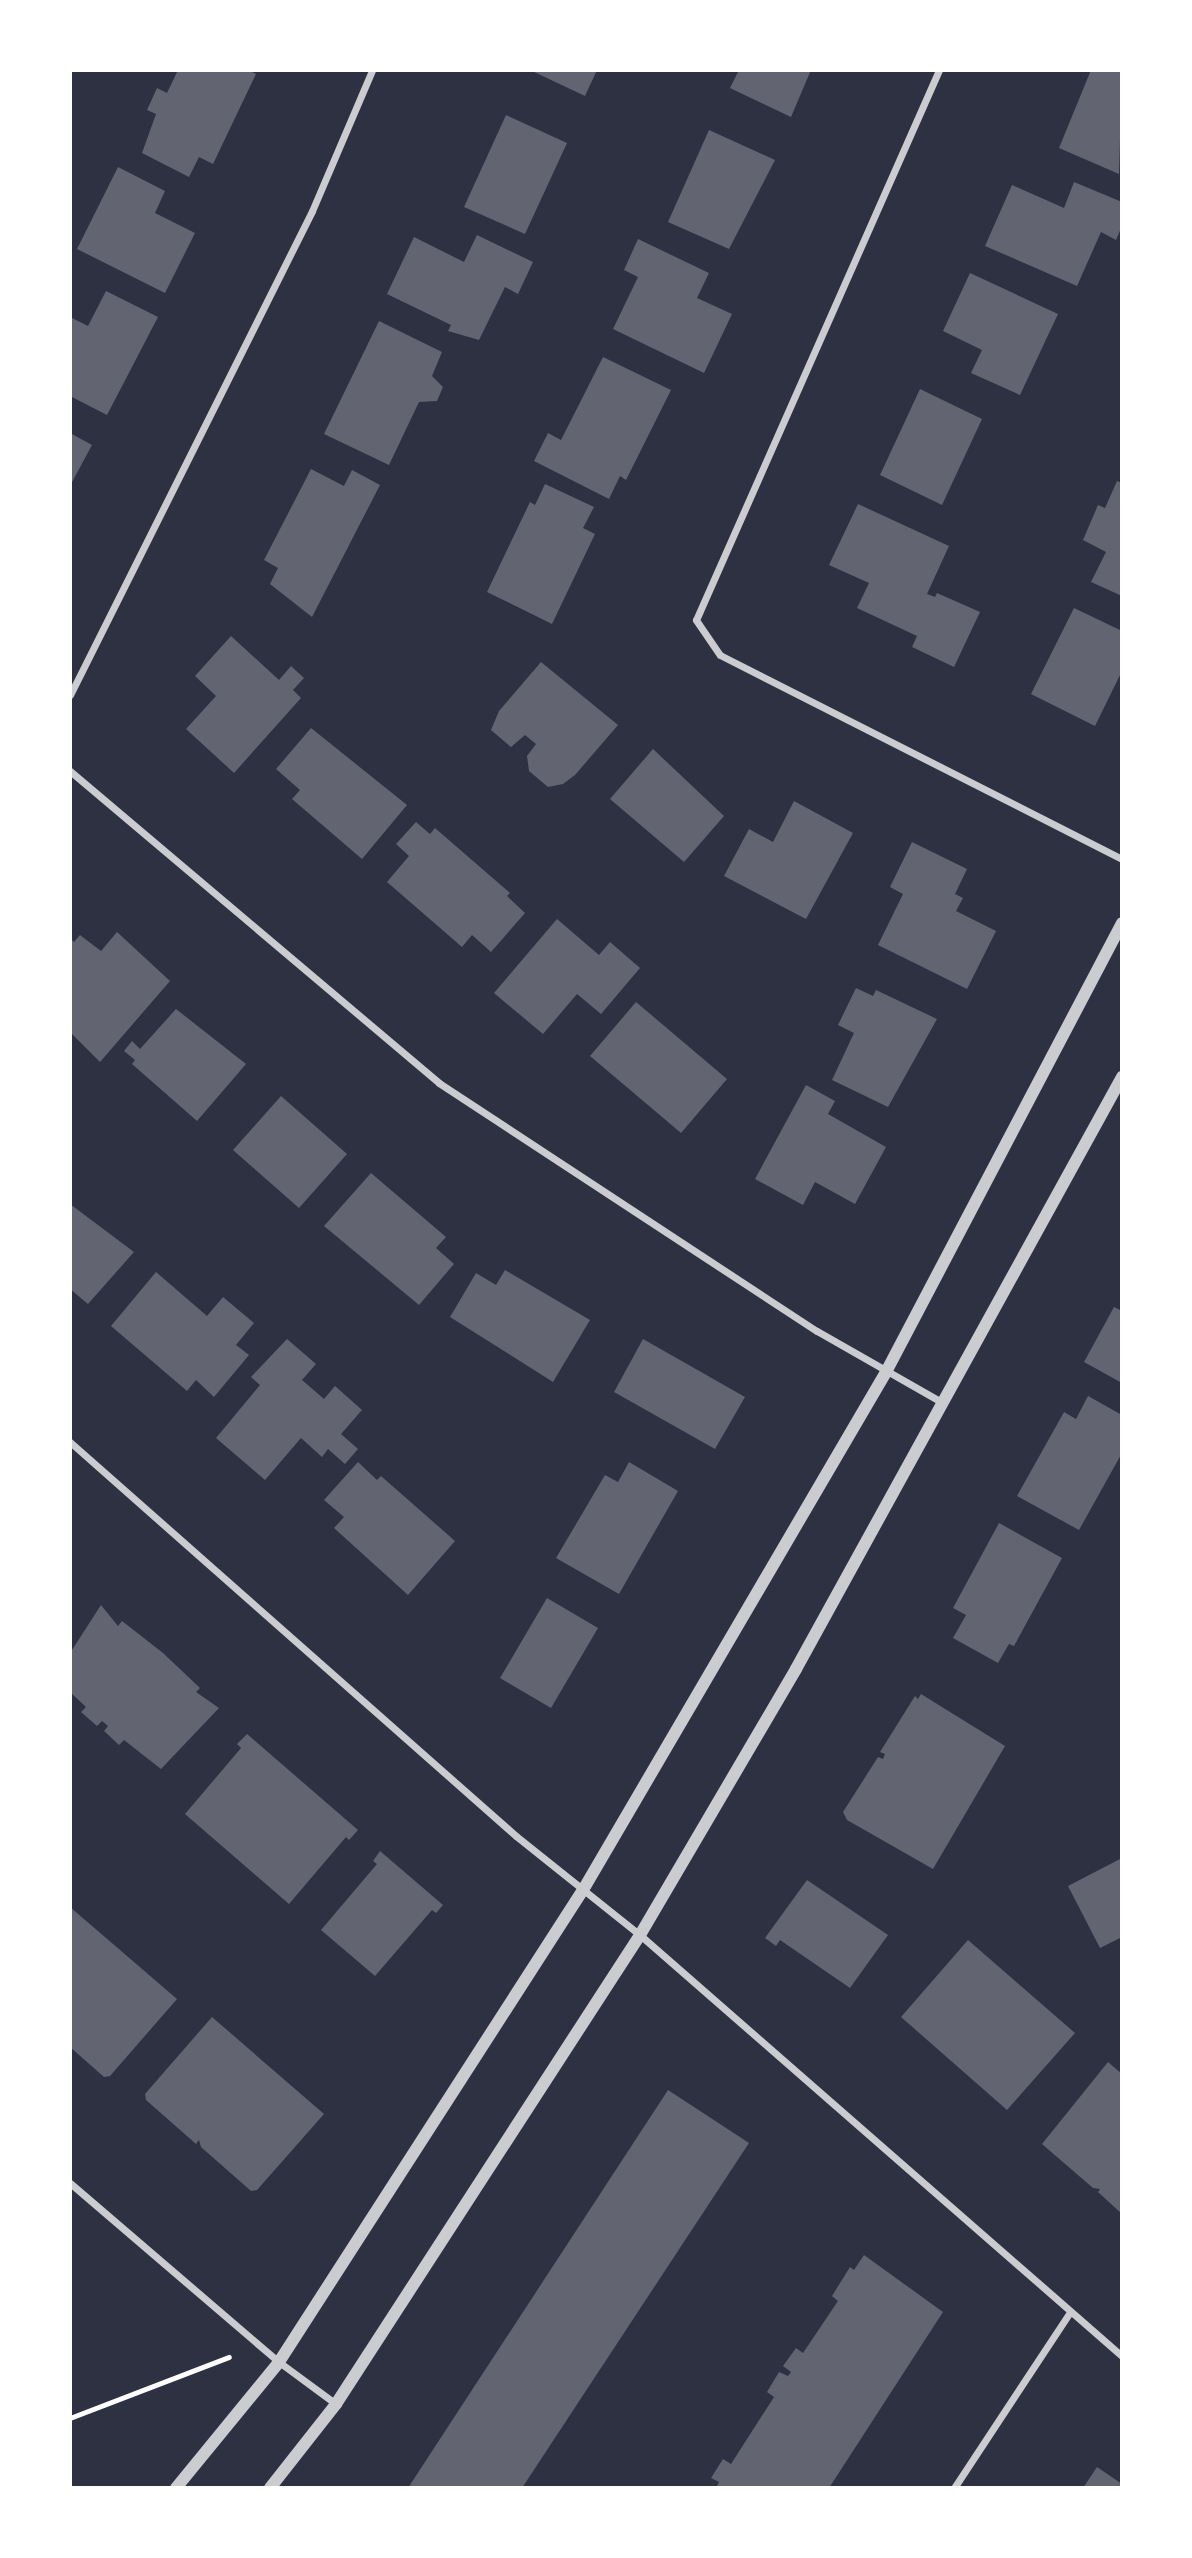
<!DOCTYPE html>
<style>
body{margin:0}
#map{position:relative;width:1192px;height:2558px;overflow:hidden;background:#2d3142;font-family:"IBM Plex Sans",sans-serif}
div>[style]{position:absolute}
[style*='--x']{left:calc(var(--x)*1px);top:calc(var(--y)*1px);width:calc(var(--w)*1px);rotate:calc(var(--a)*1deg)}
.building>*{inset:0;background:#626471}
.path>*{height:4.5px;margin:-2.25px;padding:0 2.25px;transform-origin:2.25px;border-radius:2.25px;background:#fff}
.minor>*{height:7px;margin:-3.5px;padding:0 3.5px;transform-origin:3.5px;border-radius:3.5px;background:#caccd0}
.tertiary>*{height:12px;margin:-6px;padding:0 6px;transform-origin:6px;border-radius:6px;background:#caccd0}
span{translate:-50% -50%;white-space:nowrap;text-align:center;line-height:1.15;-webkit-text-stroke:5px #fff;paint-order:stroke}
.frame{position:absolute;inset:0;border:72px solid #fff;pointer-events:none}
</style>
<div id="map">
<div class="building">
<div style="clip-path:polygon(178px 70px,248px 70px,256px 74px,213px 164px,199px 157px,189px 177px,142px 153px,156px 114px,147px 110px,157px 88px,167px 93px)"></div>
<div style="clip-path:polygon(530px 70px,597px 70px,585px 96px)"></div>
<div style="clip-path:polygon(739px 70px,811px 70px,791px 117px,730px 88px)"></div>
<div style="clip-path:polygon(1091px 70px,1122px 70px,1119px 174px,1059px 148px)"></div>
<div style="clip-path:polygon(506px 115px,567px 143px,525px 234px,464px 207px)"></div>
<div style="clip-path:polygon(709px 130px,775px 160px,729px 249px,668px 222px)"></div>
<div style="clip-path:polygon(118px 167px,165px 191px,155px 213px,195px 233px,165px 293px,77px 249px)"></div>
<div style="clip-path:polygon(1074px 182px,1122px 202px,1122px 226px,1116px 240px,1101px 232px,1077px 286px,985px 246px,1012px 185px,1064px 208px)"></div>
<div style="clip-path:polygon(477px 235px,533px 262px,518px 294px,505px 287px,479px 340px,448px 331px,451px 325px,387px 294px,414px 237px,464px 262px)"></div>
<div style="clip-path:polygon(638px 239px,709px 273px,697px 298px,732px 314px,704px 373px,613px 329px,638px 277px,624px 270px)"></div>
<div style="clip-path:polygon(970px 273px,1058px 314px,1020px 395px,971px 373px,982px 350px,943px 331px)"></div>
<div style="clip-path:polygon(106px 291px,158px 317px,107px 415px,70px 396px,70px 317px,88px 326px)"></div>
<div style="clip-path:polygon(379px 321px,442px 352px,432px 376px,443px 387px,437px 401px,419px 402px,389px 465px,324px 434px)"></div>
<div style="clip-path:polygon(603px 357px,671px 390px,626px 480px,620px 476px,609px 499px,534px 461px,548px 433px,561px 440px)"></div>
<div style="clip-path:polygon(920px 389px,982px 419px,942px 505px,880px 475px)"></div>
<div style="clip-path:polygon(70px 433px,92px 445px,70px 486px)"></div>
<div style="clip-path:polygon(311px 469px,344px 486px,352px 470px,380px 485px,312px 617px,270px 584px,278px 568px,264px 560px)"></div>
<div style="clip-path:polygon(1117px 481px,1122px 483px,1122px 596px,1091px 582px,1106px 552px,1083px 540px,1098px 505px,1105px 508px)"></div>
<div style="clip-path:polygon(545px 484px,594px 507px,583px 528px,595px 534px,552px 624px,487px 592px,530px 502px,535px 505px)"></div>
<div style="clip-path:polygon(858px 504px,949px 546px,927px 594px,935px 597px,937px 593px,980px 612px,954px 667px,912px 647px,917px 636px,857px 608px,869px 583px,829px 565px)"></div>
<div style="clip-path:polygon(1074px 608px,1122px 631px,1122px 671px,1095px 726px,1031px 694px)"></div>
<div style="clip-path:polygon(231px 636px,279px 680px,291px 666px,304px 678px,293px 690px,301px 698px,234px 773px,186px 729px,216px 696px,195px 676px)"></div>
<div style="clip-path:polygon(541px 662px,618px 725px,575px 775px,563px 784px,548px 787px,529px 771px,527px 756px,536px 744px,525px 735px,511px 747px,491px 730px,499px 711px)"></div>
<div style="clip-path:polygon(311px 728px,407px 805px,362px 859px,292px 799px,300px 790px,276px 769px)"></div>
<div style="clip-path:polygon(653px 749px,724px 816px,684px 862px,610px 799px)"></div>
<div style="clip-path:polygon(794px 801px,853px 833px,806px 919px,724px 876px,749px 829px,773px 842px)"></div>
<div style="clip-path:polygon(416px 822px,430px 834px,435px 828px,510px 893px,507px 896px,525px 913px,491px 952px,472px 935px,462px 947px,387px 882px,409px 856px,396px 844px)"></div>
<div style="clip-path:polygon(912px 842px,967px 869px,955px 894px,963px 898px,956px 911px,996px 931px,967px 989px,878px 945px,903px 894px,890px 887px)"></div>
<div style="clip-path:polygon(557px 919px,599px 955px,610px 942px,640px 968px,601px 1014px,577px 994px,543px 1034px,494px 993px)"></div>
<div style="clip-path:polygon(117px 932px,170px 981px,100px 1062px,70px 1032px,70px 938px,74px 942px,80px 935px,101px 951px)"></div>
<div style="clip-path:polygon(856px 988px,873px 996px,876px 990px,937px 1019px,888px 1107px,832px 1080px,854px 1033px,838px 1025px)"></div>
<div style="clip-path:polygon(636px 1002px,727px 1079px,681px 1133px,590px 1056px)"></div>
<div style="clip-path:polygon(176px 1009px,246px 1064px,197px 1121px,132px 1064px,135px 1060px,124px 1051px,132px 1041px,140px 1049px)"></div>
<div style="clip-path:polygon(806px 1085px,835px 1101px,828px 1114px,886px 1147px,855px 1204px,815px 1182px,803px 1205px,755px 1179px)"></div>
<div style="clip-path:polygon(281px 1096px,347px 1154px,299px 1208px,233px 1150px)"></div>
<div style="clip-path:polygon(371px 1173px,446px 1237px,436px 1248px,454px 1264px,419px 1305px,324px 1226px)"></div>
<div style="clip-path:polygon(70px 1204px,134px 1252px,88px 1304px,70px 1289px)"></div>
<div style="clip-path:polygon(505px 1270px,590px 1320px,553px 1382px,450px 1317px,476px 1273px,496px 1285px)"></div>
<div style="clip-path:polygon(156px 1272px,207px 1316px,223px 1297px,254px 1323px,236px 1345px,249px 1355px,214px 1397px,196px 1380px,187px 1391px,111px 1326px)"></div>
<div style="clip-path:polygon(1114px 1307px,1122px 1311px,1122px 1383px,1084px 1362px)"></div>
<div style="clip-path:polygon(287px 1339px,316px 1364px,302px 1380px,324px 1399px,335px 1386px,362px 1410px,341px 1434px,358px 1449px,345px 1464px,328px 1449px,322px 1457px,301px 1438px,265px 1480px,216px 1438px,260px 1385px,251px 1377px)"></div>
<div style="clip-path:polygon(643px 1339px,745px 1397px,715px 1449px,614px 1392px)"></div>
<div style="clip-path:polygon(1088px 1396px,1122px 1415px,1122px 1453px,1079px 1530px,1017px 1496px,1064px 1412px,1076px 1419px)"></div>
<div style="clip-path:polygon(358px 1462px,377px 1480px,381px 1476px,455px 1541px,408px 1595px,334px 1528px,344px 1517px,324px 1500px)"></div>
<div style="clip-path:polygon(629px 1462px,678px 1491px,619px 1594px,556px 1558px,605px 1475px,618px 1482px)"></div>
<div style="clip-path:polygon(999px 1523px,1062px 1558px,1014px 1646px,1009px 1644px,998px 1663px,953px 1638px,966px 1615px,953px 1608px)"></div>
<div style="clip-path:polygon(547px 1598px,598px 1628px,551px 1708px,500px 1678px)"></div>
<div style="clip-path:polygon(101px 1605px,118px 1626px,122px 1621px,163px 1653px,200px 1688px,196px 1692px,219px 1708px,161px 1769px,124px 1740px,119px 1745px,104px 1731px,108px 1726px,102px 1721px,97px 1726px,81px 1712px,86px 1707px,70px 1692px,70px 1653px)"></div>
<div style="clip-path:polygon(921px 1694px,1005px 1746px,933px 1869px,847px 1820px,843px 1812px,878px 1757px,883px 1759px,885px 1754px,880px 1752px,915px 1696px,918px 1699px)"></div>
<div style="clip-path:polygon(247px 1734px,358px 1830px,349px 1840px,346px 1837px,289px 1904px,185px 1814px,241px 1748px,237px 1744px)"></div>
<div style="clip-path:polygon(380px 1851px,443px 1905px,436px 1913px,432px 1910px,375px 1976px,321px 1930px,377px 1864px,373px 1861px)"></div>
<div style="clip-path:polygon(1122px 1858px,1122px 1937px,1100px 1948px,1068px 1886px)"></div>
<div style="clip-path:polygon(807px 1880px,888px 1935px,850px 1988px,780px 1940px,776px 1946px,765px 1938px)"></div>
<div style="clip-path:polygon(70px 1907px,177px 1999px,110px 2076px,104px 2077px,70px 2047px)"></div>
<div style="clip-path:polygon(968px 1940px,1075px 2033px,1007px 2110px,901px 2017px)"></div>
<div style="clip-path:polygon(212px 2017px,324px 2114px,257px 2190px,251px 2191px,201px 2147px,199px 2140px,196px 2144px,146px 2100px,145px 2094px)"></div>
<div style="clip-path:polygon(1108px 2062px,1122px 2074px,1122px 2214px,1098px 2192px,1100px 2189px,1093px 2188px,1042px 2144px)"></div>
<div style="clip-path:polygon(668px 2090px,749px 2143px,522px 2488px,408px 2488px)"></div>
<div style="clip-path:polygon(864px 2255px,943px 2312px,829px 2488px,716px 2488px,719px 2482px,711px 2478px,723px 2459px,731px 2464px,774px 2397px,767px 2392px,779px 2372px,788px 2376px,791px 2372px,783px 2366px,796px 2348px,803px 2353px,838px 2301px,832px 2296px,850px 2267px,854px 2270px)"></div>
<div style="clip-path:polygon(1097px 2467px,1122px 2484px,1122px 2488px,1083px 2488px)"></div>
</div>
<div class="path">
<div style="--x:70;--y:2418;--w:170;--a:-21"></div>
</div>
<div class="minor">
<div style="--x:939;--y:70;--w:601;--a:113.84"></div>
<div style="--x:696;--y:620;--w:42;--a:55.6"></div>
<div style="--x:720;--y:655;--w:451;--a:26.9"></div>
<div style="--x:70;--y:695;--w:541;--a:-63.43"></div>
<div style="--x:312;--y:211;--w:153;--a:-66.9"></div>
<div style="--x:70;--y:771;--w:483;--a:40.2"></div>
<div style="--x:439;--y:1083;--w:452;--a:33.3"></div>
<div style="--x:817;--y:1331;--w:145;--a:29.7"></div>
<div style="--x:70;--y:1442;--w:595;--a:41.46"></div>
<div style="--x:516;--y:1836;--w:159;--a:38.6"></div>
<div style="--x:640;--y:1935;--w:640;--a:41.14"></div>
<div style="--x:70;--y:2183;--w:275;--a:40.6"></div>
<div style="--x:279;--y:2362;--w:71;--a:36.4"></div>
<div style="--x:954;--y:2488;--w:211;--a:-56.6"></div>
</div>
<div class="tertiary">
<div style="--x:176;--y:2488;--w:163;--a:-50.7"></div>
<div style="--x:279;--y:2362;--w:561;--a:-57.22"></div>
<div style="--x:583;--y:1890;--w:600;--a:-59.67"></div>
<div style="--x:886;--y:1372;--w:507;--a:-62.27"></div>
<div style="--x:270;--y:2488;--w:107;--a:-51.8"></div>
<div style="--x:336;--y:2404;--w:559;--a:-57.05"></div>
<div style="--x:640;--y:1935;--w:308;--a:-59.6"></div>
<div style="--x:796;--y:1669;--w:676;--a:-61.16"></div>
</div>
<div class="frame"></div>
</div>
